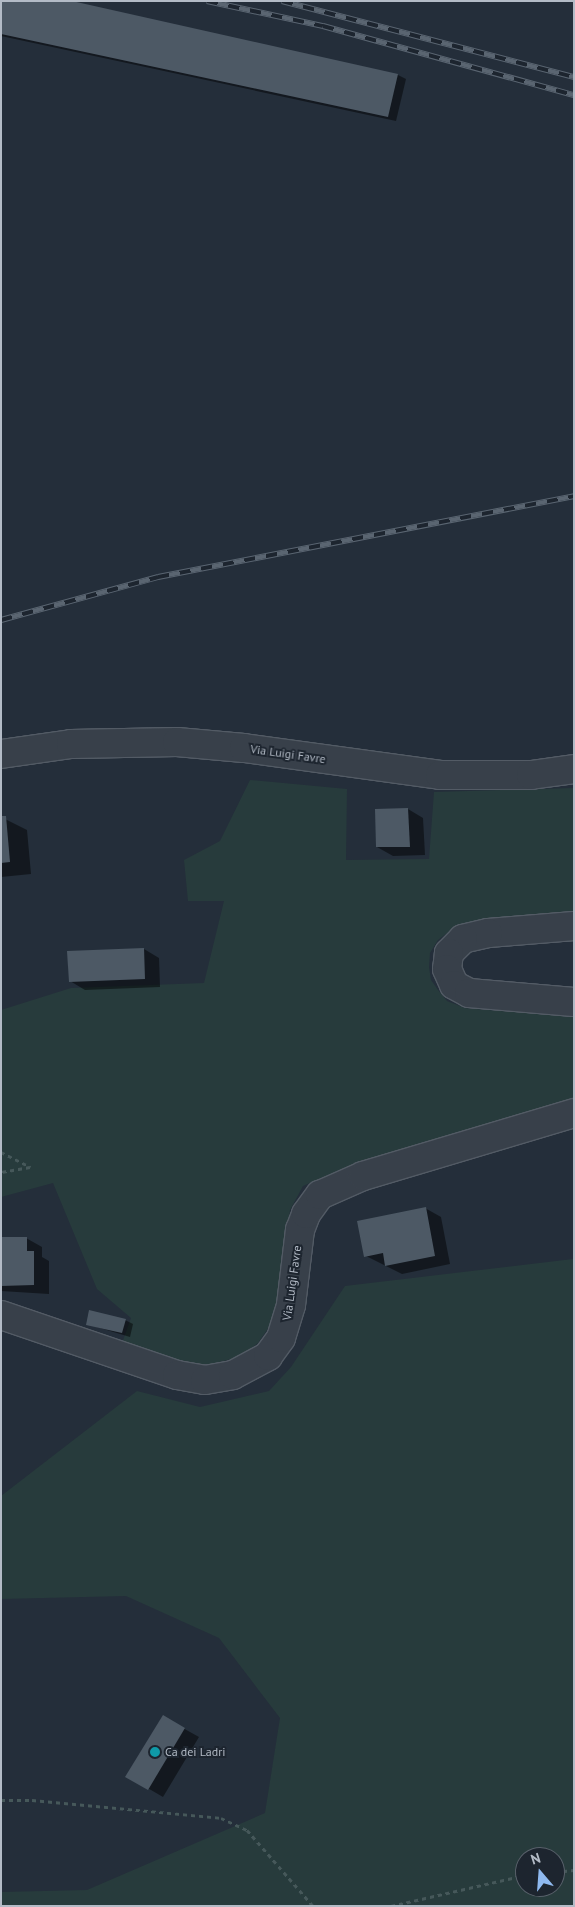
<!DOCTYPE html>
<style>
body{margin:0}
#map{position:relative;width:575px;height:1907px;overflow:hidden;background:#242e3a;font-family:"PT Sans",sans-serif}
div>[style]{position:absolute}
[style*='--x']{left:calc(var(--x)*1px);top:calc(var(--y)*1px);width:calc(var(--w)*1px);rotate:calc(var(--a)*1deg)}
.green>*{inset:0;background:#273b3c}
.shadow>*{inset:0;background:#0007}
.building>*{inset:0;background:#4d5965}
.path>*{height:3px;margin-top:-1.5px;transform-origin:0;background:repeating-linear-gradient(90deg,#46585a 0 4px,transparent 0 8px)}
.roads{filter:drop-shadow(1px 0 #535b65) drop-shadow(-1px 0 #535b65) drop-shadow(0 1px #535b65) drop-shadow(0 -1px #535b65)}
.minor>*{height:28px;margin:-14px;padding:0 14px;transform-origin:14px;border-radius:14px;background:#38404a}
.rail>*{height:5.5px;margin-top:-2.75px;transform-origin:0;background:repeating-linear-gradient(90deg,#1d252f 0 11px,#5a6571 0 22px);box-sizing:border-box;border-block:1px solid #5a6571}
.dots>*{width:14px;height:14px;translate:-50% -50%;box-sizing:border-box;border:2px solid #1d252f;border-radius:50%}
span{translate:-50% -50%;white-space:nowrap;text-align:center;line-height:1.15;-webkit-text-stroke:4px #1d252f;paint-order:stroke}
.street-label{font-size:12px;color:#b3bbc6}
.poi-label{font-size:12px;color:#b3bbc6}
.left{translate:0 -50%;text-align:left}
.frame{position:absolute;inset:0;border:2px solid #b3bbc6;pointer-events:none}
.north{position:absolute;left:515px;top:1847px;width:50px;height:50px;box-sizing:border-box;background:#1d252f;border:1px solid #59616b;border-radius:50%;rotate:342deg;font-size:14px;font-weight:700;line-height:20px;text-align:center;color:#b3bbc6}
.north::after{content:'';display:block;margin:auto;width:18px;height:22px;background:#8fb9ef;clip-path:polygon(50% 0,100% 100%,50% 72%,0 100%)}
</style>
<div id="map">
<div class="green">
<div style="clip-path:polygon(250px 780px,347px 789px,346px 860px,429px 859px,434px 792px,574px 788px,574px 914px,479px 921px,456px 926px,438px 940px,430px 953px,429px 967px,431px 980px,438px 990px,447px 1001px,465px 1008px,574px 1017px,574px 1102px,333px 1173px,303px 1186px,290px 1210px,279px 1298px,269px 1327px,258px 1343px,239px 1357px,212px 1364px,188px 1364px,121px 1346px,131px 1318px,97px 1289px,53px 1183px,1px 1197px,1px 1010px,71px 988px,204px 983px,224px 901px,188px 901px,184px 860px,220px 841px)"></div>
<div style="clip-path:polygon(evenodd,574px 1246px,574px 1906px,1px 1906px,1px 1892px,87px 1890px,265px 1813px,280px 1718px,219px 1638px,126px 1596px,1px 1599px,1px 1496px,137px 1391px,200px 1407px,269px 1391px,291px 1367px,345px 1286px,573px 1259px,574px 1246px,525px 1857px,555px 1857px,555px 1887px,525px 1887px,525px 1857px)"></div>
</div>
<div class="shadow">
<div style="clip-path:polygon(1px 1px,66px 1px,398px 75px,406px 79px,396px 121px,1px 36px)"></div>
<div style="clip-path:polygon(408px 809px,423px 818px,425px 855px,393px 856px,377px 847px,377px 810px)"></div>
<div style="clip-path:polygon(1px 817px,27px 830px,31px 874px,1px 877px)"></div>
<div style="clip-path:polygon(144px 949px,159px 958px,160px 987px,85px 990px,70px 981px)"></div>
<div style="clip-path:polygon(425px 1208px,441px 1217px,450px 1264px,402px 1274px,366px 1256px)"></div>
<div style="clip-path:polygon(26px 1238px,42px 1247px,42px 1257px,49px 1261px,49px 1294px,1px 1291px,1px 1239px)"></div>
<div style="clip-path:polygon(125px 1320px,133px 1324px,130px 1337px,87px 1324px)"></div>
<div style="clip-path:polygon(163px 1717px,199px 1737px,163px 1797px,127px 1776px)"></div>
</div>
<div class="building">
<div style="clip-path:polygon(1px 1px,72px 1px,398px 74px,388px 117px,1px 34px)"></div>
<div style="clip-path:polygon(408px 808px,410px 847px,376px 847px,375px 809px)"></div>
<div style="clip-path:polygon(1px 816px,6px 816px,10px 862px,1px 863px)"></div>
<div style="clip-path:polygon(144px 948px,145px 979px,69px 982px,67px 951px)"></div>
<div style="clip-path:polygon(426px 1207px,435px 1256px,385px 1266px,383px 1253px,364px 1257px,357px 1221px)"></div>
<div style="clip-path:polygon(1px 1237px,27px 1237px,27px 1251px,34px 1251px,34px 1285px,1px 1286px)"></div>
<div style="clip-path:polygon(89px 1310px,126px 1319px,122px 1333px,86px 1325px)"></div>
<div style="clip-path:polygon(163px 1715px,185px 1728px,148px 1790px,125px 1777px)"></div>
</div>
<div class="path">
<div style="--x:1;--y:1152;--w:33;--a:27"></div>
<div style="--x:30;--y:1167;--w:29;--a:170"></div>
<div style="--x:1;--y:1800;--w:31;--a:0"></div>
<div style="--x:32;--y:1800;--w:190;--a:5.4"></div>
<div style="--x:221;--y:1818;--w:29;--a:25"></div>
<div style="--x:247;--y:1830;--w:101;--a:49"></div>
<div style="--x:555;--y:1872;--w:19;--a:-6"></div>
<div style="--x:391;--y:1906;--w:138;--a:-13"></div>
</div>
<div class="roads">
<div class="minor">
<div style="--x:1;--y:754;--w:71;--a:-8.1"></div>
<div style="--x:71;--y:744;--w:106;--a:-1.1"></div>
<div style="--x:177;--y:742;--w:67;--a:5.1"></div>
<div style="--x:244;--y:748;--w:198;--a:7.8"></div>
<div style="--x:440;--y:775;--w:91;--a:0"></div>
<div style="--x:531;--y:775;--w:43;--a:-7.9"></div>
<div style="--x:574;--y:926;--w:86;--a:175.3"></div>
<div style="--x:488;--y:933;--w:26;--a:167"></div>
<div style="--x:463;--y:939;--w:20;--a:135"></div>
<div style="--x:449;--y:953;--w:16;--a:97"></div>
<div style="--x:447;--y:969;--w:17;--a:66"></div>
<div style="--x:454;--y:985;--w:17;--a:28"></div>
<div style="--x:469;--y:993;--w:105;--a:4.9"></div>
<div style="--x:1;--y:1315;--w:186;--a:18.8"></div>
<div style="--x:177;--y:1375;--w:28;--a:10"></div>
<div style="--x:205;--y:1380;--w:28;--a:-10"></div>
<div style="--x:233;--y:1375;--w:40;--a:-28"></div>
<div style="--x:268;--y:1356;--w:22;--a:-54"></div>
<div style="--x:281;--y:1338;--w:34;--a:-73"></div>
<div style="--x:291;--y:1305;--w:76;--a:-83.2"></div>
<div style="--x:300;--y:1230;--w:17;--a:-69"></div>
<div style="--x:306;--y:1214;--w:24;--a:-54"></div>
<div style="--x:320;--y:1195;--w:47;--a:-23.8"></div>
<div style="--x:363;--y:1176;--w:220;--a:-16.6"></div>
</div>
</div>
<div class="rail">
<div style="--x:207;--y:1;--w:119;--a:12.2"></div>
<div style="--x:323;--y:26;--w:260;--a:15.4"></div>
<div style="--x:282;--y:1;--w:302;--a:14.6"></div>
<div style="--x:1;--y:620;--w:163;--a:-15.3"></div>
<div style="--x:158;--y:577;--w:424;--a:-11"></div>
</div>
<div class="dots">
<div style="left:155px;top:1752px;background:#0f9aa8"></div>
</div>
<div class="street-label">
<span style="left:288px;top:754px;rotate:8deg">Via Luigi Favre</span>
<span style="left:292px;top:1283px;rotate:-82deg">Via Luigi Favre</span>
</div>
<div class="poi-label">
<span class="left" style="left:165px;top:1752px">Ca dei Ladri</span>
</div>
<div class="frame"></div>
<div class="north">N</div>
</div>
